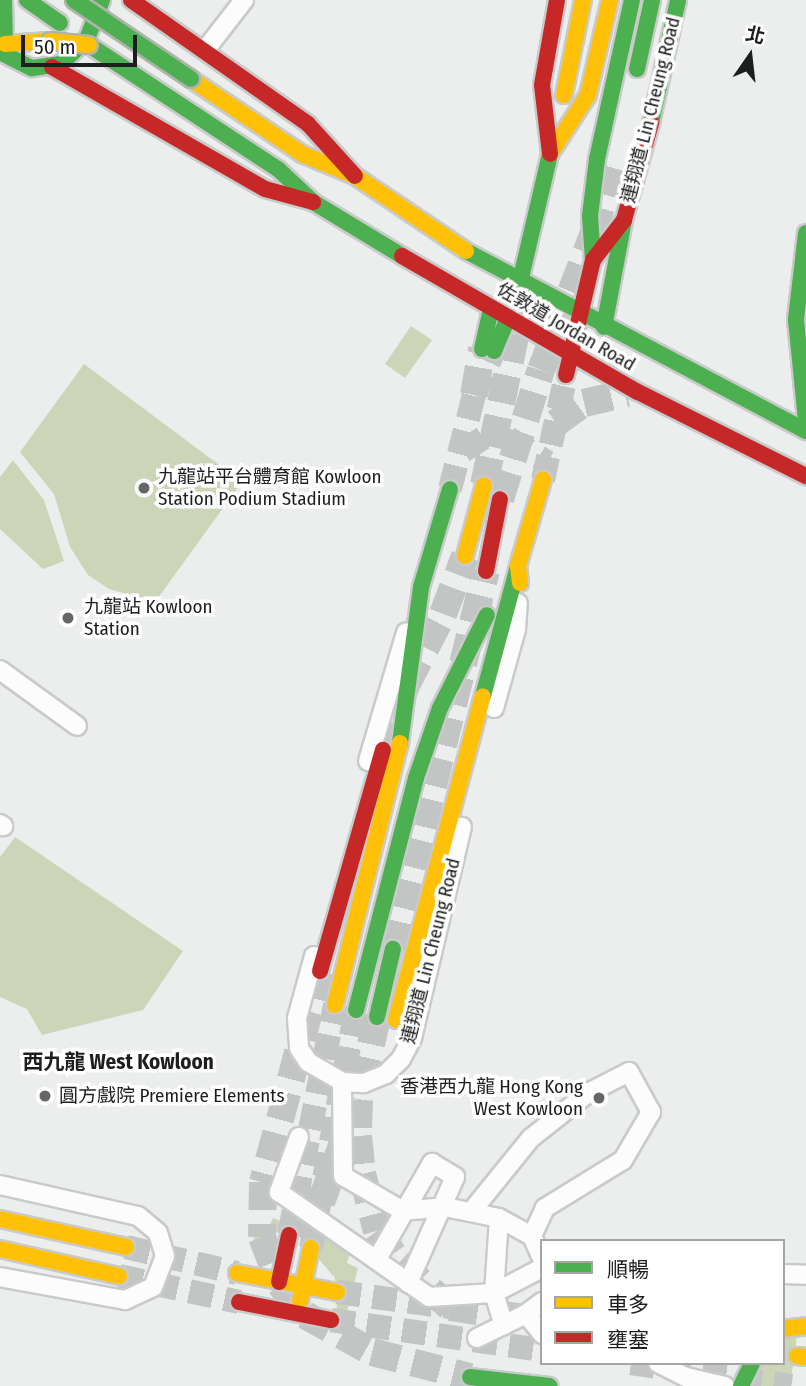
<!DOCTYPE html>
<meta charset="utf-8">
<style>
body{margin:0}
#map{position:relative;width:806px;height:1386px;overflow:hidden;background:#eceded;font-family:"Fira Sans Condensed","Noto Sans TC",sans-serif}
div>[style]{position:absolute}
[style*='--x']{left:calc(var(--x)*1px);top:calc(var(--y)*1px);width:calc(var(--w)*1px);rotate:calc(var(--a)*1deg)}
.green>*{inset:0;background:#ccd5b8}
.secondary-tunnel>*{height:24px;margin-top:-12px;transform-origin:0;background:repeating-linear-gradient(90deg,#c3c4c4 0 24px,transparent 0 36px)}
.primary-tunnel>*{height:28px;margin-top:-14px;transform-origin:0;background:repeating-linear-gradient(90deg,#c3c4c4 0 28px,transparent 0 42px)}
.roads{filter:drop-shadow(2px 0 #c9caca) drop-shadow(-2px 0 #c9caca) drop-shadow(0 2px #c9caca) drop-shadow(0 -2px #c9caca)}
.street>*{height:18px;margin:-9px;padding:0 9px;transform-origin:9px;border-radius:9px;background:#fcfcfc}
.fast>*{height:16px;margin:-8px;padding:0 8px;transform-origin:8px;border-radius:8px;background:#4caf50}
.slow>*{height:16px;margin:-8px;padding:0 8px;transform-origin:8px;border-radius:8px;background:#ffc107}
.jam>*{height:16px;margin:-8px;padding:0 8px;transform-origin:8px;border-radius:8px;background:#c62828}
.bridges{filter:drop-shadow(2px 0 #afb4ab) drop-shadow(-2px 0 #afb4ab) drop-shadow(0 2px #afb4ab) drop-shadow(0 -2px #afb4ab)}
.fast-bridge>*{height:16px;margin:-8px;padding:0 8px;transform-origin:8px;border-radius:8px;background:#4caf50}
.slow-bridge>*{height:16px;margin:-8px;padding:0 8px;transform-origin:8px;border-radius:8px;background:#ffc107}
.dots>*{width:19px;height:19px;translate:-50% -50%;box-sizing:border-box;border:4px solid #fff;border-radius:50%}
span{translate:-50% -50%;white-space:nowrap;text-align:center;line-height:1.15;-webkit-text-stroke:7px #fff;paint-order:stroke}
.street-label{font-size:19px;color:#1d1e1e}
.poi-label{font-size:19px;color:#1d1e1e}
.left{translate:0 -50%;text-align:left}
.right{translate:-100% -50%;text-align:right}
.neighbourhood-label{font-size:21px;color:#1d1e1e;font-weight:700}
.legend{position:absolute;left:540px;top:1239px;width:245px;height:126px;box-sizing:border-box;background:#fff;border:2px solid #a5a5a5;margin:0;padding:9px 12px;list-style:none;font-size:21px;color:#1d1e1e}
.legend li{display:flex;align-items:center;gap:14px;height:35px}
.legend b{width:35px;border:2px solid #a5a5a5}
.north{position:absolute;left:715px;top:21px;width:70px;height:70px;-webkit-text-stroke:5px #fff;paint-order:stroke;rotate:14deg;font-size:19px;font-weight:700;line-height:28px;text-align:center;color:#1d1e1e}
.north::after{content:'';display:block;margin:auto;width:24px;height:32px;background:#1d1e1e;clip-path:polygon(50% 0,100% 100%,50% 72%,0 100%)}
.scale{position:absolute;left:21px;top:35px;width:116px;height:32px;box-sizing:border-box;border:4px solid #1d1e1e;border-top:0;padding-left:9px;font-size:21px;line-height:24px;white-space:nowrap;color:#1d1e1e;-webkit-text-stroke:5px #fff;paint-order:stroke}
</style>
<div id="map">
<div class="green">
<div style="clip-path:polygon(411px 326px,432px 340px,405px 378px,385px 364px)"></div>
<div style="clip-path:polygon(84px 364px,242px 482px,155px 602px,109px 589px,88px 575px,70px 547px,54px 494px,20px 452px)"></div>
<div style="clip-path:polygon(13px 460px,44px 500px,64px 561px,43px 569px,0 529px,0 477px)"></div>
<div style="clip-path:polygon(15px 837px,183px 951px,143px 1010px,42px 1035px,27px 1009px,0 997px,0 857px)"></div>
<div style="clip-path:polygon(283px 1217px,327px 1230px,325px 1235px,350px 1253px,347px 1263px,358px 1268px,347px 1312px,337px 1311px,335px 1278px,299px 1236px,278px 1231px,251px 1244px,261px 1226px,268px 1229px,273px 1218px,280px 1221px)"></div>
<div style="clip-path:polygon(797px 1336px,790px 1386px,749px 1386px,760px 1363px,783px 1363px,783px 1338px)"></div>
</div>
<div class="secondary-tunnel">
<div style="--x:463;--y:451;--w:31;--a:-33"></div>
<div style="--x:489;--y:434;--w:19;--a:12"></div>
<div style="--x:508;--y:438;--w:46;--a:31.6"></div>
<div style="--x:543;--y:480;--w:107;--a:-77.6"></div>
<div style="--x:450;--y:489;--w:97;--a:-75.7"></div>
<div style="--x:474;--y:395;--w:48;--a:-65.6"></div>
<div style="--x:289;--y:1235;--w:235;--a:-78.7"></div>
<div style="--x:126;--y:1247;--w:114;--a:13.2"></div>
<div style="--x:311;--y:1248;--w:242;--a:-79.3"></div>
<div style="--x:119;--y:1276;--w:123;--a:12.2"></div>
<div style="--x:337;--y:1292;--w:114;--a:7.6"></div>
<div style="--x:331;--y:1320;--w:213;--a:8.1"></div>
<div style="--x:631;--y:1363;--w:162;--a:8.2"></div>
</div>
<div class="primary-tunnel">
<div style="--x:474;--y:395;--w:47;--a:-80.1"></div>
<div style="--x:556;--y:423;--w:34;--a:-36"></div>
<div style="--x:584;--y:403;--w:44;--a:-13.1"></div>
<div style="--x:484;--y:485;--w:186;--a:-78.2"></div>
<div style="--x:500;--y:499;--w:135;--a:-72.4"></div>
<div style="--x:541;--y:370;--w:145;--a:-68.9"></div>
<div style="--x:593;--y:235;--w:81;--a:-74.2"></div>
<div style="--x:383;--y:750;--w:69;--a:-70.5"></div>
<div style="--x:406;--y:685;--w:80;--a:-62.5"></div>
<div style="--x:443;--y:614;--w:62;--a:-69.2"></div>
<div style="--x:393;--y:949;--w:389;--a:-76.2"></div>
<div style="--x:320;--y:971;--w:219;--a:105.1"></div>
<div style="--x:263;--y:1182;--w:55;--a:91"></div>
<div style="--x:262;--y:1237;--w:50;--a:69"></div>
<div style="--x:280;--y:1284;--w:40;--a:51"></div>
<div style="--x:305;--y:1315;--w:77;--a:28.9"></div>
<div style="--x:372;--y:1352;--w:101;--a:14.3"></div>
<div style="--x:377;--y:1017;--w:85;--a:102.2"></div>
<div style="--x:359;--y:1100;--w:36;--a:92"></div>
<div style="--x:358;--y:1136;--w:38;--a:84"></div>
<div style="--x:362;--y:1174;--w:59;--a:75.3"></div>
<div style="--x:377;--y:1231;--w:39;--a:55"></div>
<div style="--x:399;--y:1263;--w:67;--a:40.8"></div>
<div style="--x:450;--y:1307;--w:80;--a:8.6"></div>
<div style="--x:321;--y:1202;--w:75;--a:-69.6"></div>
</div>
<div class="roads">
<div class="street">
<div style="--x:206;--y:49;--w:62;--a:-52.2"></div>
<div style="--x:0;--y:670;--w:95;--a:36"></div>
<div style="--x:494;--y:708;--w:82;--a:-74.4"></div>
<div style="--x:516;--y:629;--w:26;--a:-86"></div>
<div style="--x:368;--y:761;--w:134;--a:-73.5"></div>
<div style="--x:0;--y:824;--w:4;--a:34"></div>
<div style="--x:314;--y:956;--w:64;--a:105.3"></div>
<div style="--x:297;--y:1018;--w:30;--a:86"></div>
<div style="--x:299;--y:1048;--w:17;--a:57"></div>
<div style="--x:308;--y:1062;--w:39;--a:30"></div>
<div style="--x:342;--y:1082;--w:22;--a:3"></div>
<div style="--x:364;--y:1083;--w:24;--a:-22"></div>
<div style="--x:386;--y:1074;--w:21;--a:-45"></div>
<div style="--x:401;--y:1059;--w:24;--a:-62"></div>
<div style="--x:412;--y:1038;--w:217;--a:-76.7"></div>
<div style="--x:342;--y:1082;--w:94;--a:89.4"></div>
<div style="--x:343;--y:1176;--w:69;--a:30.3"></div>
<div style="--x:403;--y:1211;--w:42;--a:-5.4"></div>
<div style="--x:445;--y:1207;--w:55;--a:11.5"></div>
<div style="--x:499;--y:1218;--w:38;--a:29"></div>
<div style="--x:532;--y:1236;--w:24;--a:66"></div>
<div style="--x:299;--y:1137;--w:59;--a:110"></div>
<div style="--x:279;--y:1192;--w:183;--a:35"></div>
<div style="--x:429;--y:1297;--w:65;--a:-3.5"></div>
<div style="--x:494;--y:1293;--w:54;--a:-27.5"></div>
<div style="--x:0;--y:1185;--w:141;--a:12.7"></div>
<div style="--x:138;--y:1216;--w:26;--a:40"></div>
<div style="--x:158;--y:1233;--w:24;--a:73"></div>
<div style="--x:165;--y:1256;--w:33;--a:111"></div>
<div style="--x:153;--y:1287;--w:31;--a:155"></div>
<div style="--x:125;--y:1300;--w:127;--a:-169.6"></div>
<div style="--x:471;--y:1212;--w:95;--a:-51"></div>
<div style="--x:531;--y:1138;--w:73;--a:-38.3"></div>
<div style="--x:588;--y:1093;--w:46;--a:-27.1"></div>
<div style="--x:629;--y:1072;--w:46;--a:61.2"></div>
<div style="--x:651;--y:1112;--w:56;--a:120.3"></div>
<div style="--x:623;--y:1160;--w:92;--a:148.4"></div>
<div style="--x:545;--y:1208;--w:31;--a:115"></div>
<div style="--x:499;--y:1218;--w:75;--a:93.8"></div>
<div style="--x:494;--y:1293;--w:34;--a:73"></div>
<div style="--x:377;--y:1259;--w:111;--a:-60.2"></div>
<div style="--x:432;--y:1163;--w:27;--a:31"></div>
<div style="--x:455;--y:1177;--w:116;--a:113.9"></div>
<div style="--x:783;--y:1274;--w:23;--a:2"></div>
<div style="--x:526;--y:1314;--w:20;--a:-37"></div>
<div style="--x:477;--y:1338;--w:55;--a:-26.1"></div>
<div style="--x:526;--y:1314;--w:26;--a:51"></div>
<div style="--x:658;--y:1363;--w:31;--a:27"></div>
<div style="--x:686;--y:1377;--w:40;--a:13"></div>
</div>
<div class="fast">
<div style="--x:27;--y:0;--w:40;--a:34.9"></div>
<div style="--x:89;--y:45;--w:226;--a:33.3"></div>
<div style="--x:278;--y:169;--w:48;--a:43.3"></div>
<div style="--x:313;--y:202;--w:104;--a:31.2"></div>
<div style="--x:0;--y:46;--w:5;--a:-22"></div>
<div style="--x:5;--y:44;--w:44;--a:-91.3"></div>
<div style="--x:0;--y:52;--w:36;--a:27"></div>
<div style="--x:32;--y:68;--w:29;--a:-8"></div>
<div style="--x:61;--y:64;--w:36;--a:-44"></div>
<div style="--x:87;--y:39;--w:42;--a:-69"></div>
<div style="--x:637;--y:69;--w:71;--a:-77.7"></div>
<div style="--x:651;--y:123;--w:126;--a:-77.6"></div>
<div style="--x:806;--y:233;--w:88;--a:96.6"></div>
<div style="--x:796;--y:320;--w:100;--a:84.3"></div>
<div style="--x:466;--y:251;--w:385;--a:27.9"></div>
<div style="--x:593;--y:260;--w:44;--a:-93.9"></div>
<div style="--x:590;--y:216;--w:57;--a:-83"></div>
<div style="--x:597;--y:159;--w:163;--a:-77.6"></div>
<div style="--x:516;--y:299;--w:149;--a:-76.8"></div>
<div style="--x:604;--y:327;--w:109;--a:-79.4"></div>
<div style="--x:482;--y:349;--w:41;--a:-77.3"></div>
<div style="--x:494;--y:351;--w:36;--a:-67"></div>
<div style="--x:483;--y:696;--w:135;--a:-74.9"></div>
<div style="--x:400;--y:743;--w:157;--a:-82.3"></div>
<div style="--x:421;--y:587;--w:102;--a:-73.5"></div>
<div style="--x:356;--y:1010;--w:240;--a:-75.5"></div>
<div style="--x:416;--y:778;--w:74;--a:-71.1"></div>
<div style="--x:440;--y:708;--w:104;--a:-63.2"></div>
<div style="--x:377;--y:1017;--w:70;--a:-76.8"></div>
<div style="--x:470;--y:1377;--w:80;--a:6.5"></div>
<div style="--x:741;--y:1386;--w:25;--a:-64"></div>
</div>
<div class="slow">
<div style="--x:5;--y:44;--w:45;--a:-3.8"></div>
<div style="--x:191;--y:79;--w:134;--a:34"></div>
<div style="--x:302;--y:154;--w:57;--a:22.5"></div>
<div style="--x:355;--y:176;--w:134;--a:34"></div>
<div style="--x:564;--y:95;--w:97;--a:-78.7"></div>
<div style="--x:550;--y:154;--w:70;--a:-57.2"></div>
<div style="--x:588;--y:95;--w:98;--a:-77"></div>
<div style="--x:465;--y:556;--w:73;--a:-75"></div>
<div style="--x:520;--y:583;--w:17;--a:-97"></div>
<div style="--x:518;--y:566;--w:90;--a:-73.8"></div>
<div style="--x:335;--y:1005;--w:270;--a:-76.1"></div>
<div style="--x:396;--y:1020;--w:335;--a:-75"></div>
<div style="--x:0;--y:1219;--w:129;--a:12.5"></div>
<div style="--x:0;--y:1249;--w:122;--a:12.8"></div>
<div style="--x:237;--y:1273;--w:102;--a:10.8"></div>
<div style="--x:300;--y:1301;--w:54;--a:-78.3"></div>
<div style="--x:783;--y:1329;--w:23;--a:-7"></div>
<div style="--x:797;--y:1356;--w:9;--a:6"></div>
</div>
<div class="jam">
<div style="--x:131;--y:0;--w:216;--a:35"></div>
<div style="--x:308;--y:124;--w:70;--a:47.9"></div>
<div style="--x:52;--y:67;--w:245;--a:29.8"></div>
<div style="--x:265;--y:189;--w:50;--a:15.2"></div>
<div style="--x:550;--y:154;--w:69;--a:-96.6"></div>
<div style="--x:542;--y:85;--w:86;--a:-80"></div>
<div style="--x:402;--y:256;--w:272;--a:30"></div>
<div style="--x:638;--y:392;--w:188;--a:26.6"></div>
<div style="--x:566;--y:375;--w:118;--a:-76.8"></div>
<div style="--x:593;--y:260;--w:51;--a:-52.2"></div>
<div style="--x:624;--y:220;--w:101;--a:-74.4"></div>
<div style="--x:486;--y:571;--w:73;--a:-79"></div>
<div style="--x:320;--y:971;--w:230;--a:-74.1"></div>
<div style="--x:279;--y:1282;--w:48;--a:-78"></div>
<div style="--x:239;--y:1302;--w:94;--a:11.1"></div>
</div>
</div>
<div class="bridges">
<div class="fast-bridge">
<div style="--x:74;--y:0;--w:141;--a:34"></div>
</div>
<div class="slow-bridge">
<div style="--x:50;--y:41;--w:39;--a:6"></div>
</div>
</div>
<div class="dots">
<div style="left:144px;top:488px;background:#656666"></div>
<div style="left:68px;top:618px;background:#656666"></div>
<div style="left:45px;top:1096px;background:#656666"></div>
<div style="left:599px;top:1098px;background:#656666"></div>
</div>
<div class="street-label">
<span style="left:651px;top:110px;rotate:-76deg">連翔道 Lin Cheung Road</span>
<span style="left:566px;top:327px;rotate:30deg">佐敦道 Jordan Road</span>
<span style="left:431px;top:951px;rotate:-76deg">連翔道 Lin Cheung Road</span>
</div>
<div class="poi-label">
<span class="left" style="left:158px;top:488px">九龍站平台體育館 Kowloon<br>Station Podium Stadium</span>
<span class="left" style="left:84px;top:618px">九龍站 Kowloon<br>Station</span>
<span class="right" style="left:583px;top:1098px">香港西九龍 Hong Kong<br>West Kowloon</span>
<span class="left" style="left:59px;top:1096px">圓方戲院 Premiere Elements</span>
</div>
<div class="neighbourhood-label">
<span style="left:118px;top:1062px">西九龍 West Kowloon</span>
</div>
<ul class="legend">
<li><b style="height:9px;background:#4caf50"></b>順暢</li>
<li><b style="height:9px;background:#ffc107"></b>車多</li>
<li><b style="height:9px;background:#c62828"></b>壅塞</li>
</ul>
<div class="north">北</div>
<div class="scale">50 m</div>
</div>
